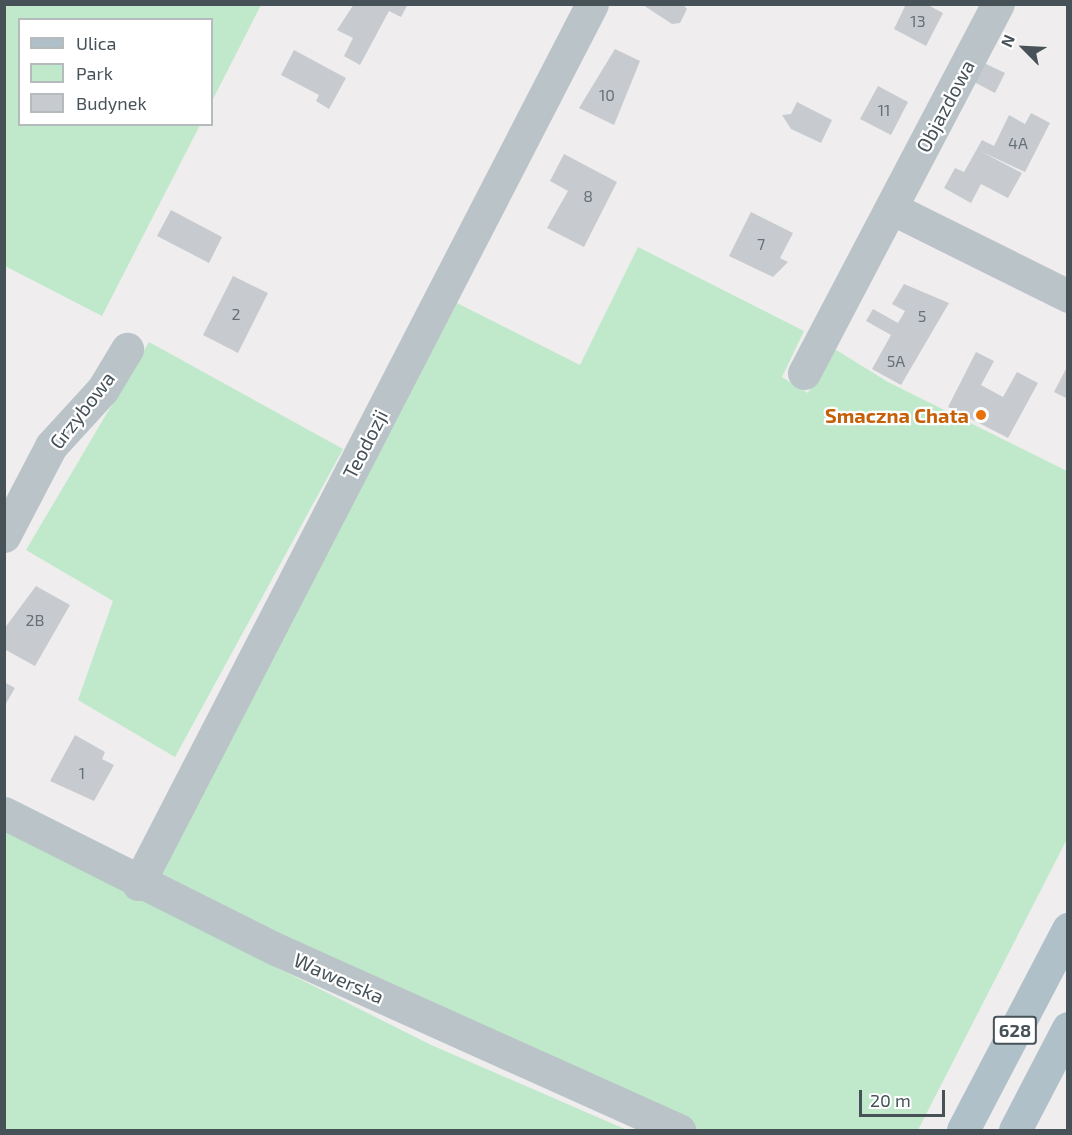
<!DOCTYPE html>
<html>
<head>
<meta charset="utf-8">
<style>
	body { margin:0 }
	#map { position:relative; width:1072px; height:1135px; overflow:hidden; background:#efeded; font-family:"Exo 2",sans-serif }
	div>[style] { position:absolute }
	.green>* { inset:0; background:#bfe9ca }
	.building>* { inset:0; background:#c7cbcf }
	.street>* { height:33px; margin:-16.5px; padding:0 16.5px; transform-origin:16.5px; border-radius:16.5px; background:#bac3c8 }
	.primary>* { height:33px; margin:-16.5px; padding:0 16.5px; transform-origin:16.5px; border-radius:16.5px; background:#afc0c9 }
	.dots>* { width:16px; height:16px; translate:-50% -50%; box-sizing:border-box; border:3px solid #fff; border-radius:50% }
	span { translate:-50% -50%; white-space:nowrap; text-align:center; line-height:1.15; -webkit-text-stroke:4.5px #fff; paint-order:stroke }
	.number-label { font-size:16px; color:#677076 }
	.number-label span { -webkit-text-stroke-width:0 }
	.shield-label span { padding:2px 4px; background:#fff; border:2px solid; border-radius:4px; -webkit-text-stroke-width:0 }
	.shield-label { font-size:18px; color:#475258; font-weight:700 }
	.street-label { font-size:20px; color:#475258 }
	.food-label { font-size:20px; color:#c56008; font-weight:700 }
	.right { translate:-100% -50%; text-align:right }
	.frame { position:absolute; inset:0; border:6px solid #475258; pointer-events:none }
	.legend { position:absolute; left:18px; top:18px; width:195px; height:108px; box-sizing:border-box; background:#fff; border:2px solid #b5babc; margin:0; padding:8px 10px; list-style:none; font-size:18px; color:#475258 }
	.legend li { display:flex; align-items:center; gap:12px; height:30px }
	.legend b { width:30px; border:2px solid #b5babc }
	.north { position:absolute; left:994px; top:18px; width:60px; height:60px; -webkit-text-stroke:4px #fff; paint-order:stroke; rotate:294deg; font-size:16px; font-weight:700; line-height:24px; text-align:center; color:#475258 }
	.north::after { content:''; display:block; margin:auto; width:21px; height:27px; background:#475258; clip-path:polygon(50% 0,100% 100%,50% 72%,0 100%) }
	.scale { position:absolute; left:859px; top:1090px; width:86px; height:27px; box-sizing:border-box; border:3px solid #475258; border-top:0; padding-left:8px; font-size:18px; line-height:21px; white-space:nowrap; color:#475258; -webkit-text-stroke:4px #fff; paint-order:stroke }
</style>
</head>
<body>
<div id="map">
	<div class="green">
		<i style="clip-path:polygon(4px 5px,261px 5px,212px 101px,212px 20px,20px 20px,20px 124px,200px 125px,102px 316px,5px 266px)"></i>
		<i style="clip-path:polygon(638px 247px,804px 331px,782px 377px,808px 393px,833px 348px,888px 382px,1067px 471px,1067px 839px,918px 1130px,700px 1130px,390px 992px,159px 874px,457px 303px,580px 365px)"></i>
		<i style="clip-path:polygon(149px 342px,343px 449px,175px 757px,78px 700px,113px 601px,26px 550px)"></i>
		<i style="clip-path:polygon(4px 830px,429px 1044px,627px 1130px,5px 1130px)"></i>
	</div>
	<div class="building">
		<i style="clip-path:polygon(354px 4px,408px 4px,401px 17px,389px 11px,360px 65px,344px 56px,353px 38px,337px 30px)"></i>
		<i style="clip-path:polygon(906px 4px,926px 4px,943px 13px,926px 46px,894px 29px)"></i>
		<i style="clip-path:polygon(643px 5px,683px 5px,687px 9px,680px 23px,672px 24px)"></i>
		<i style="clip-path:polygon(615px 49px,640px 61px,614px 125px,579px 108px)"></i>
		<i style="clip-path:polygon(294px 50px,346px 78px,329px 109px,316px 101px,319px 95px,281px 75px)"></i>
		<i style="clip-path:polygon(984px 63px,1005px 73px,995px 93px,974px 82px)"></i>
		<i style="clip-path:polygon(878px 86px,908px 102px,891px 135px,860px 119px)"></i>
		<i style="clip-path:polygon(797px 102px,832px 120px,821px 143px,791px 129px,782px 115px,791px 114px)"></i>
		<i style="clip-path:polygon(1031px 113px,1050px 123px,1025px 172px,980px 151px,1022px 173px,1008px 198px,981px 184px,971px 203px,944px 188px,955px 168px,964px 172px,982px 140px,994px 146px,1009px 115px,1025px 124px)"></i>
		<i style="clip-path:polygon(564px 154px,617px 182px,584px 247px,547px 228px,568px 191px,550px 181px)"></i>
		<i style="clip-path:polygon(171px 210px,222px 237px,209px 263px,157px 236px)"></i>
		<i style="clip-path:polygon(751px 212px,793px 233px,780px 258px,788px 262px,773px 277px,729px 256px)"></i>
		<i style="clip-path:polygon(233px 276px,268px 293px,238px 353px,203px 335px)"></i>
		<i style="clip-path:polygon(904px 284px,949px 303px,901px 385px,872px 369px,891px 335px,866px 321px,873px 309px,898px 323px,905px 311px,892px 304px)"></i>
		<i style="clip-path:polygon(976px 352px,994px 361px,981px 385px,1003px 397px,1017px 372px,1038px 383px,1008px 438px,948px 407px)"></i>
		<i style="clip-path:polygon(1068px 365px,1068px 399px,1054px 392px)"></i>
		<i style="clip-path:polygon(36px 586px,70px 605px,35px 666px,4px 649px,4px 629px)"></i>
		<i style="clip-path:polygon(4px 682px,15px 688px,4px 707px)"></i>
		<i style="clip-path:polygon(75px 735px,105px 752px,102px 759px,114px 765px,94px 801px,50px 781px)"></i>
	</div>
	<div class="street">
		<i style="left:891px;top:208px;width:198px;rotate:26.4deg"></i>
		<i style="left:804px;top:373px;width:417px;rotate:-62.3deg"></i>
		<i style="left:4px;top:536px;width:102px;rotate:-62.4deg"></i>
		<i style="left:51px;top:446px;width:77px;rotate:-47.6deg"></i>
		<i style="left:103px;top:389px;width:47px;rotate:-59deg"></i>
		<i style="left:4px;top:813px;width:306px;rotate:26.6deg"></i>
		<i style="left:278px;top:950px;width:440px;rotate:24.2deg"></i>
		<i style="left:138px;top:884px;width:990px;rotate:-62.71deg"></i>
	</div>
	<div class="primary">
		<i style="left:963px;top:1130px;width:227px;rotate:-62.4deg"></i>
		<i style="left:1015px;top:1130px;width:115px;rotate:-62.5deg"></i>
	</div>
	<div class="dots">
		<i style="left:981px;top:415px;background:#e8710a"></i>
	</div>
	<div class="number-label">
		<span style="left:918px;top:21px">13</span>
		<span style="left:607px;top:95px">10</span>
		<span style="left:884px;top:110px">11</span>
		<span style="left:1018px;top:143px">4A</span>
		<span style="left:588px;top:196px">8</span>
		<span style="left:761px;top:244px">7</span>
		<span style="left:236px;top:314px">2</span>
		<span style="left:922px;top:316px">5</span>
		<span style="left:896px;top:361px">5A</span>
		<span style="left:35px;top:620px">2B</span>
		<span style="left:82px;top:773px">1</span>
	</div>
	<div class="shield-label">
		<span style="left:1015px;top:1030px">628</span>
	</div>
	<div class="street-label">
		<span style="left:945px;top:106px;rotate:-62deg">Objazdowa</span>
		<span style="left:82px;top:410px;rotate:-52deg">Grzybowa</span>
		<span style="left:365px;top:444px;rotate:-63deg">Teodozji</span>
		<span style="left:339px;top:978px;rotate:24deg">Wawerska</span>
	</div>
	<div class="food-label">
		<span class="right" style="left:969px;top:415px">Smaczna Chata</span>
	</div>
	<div class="frame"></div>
	<ul class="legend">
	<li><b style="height:8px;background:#afc0c9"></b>Ulica</li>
	<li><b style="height:16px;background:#bfe9ca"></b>Park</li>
	<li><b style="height:16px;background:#c7cbcf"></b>Budynek</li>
	</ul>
	<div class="north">N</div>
	<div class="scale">20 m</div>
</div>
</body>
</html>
